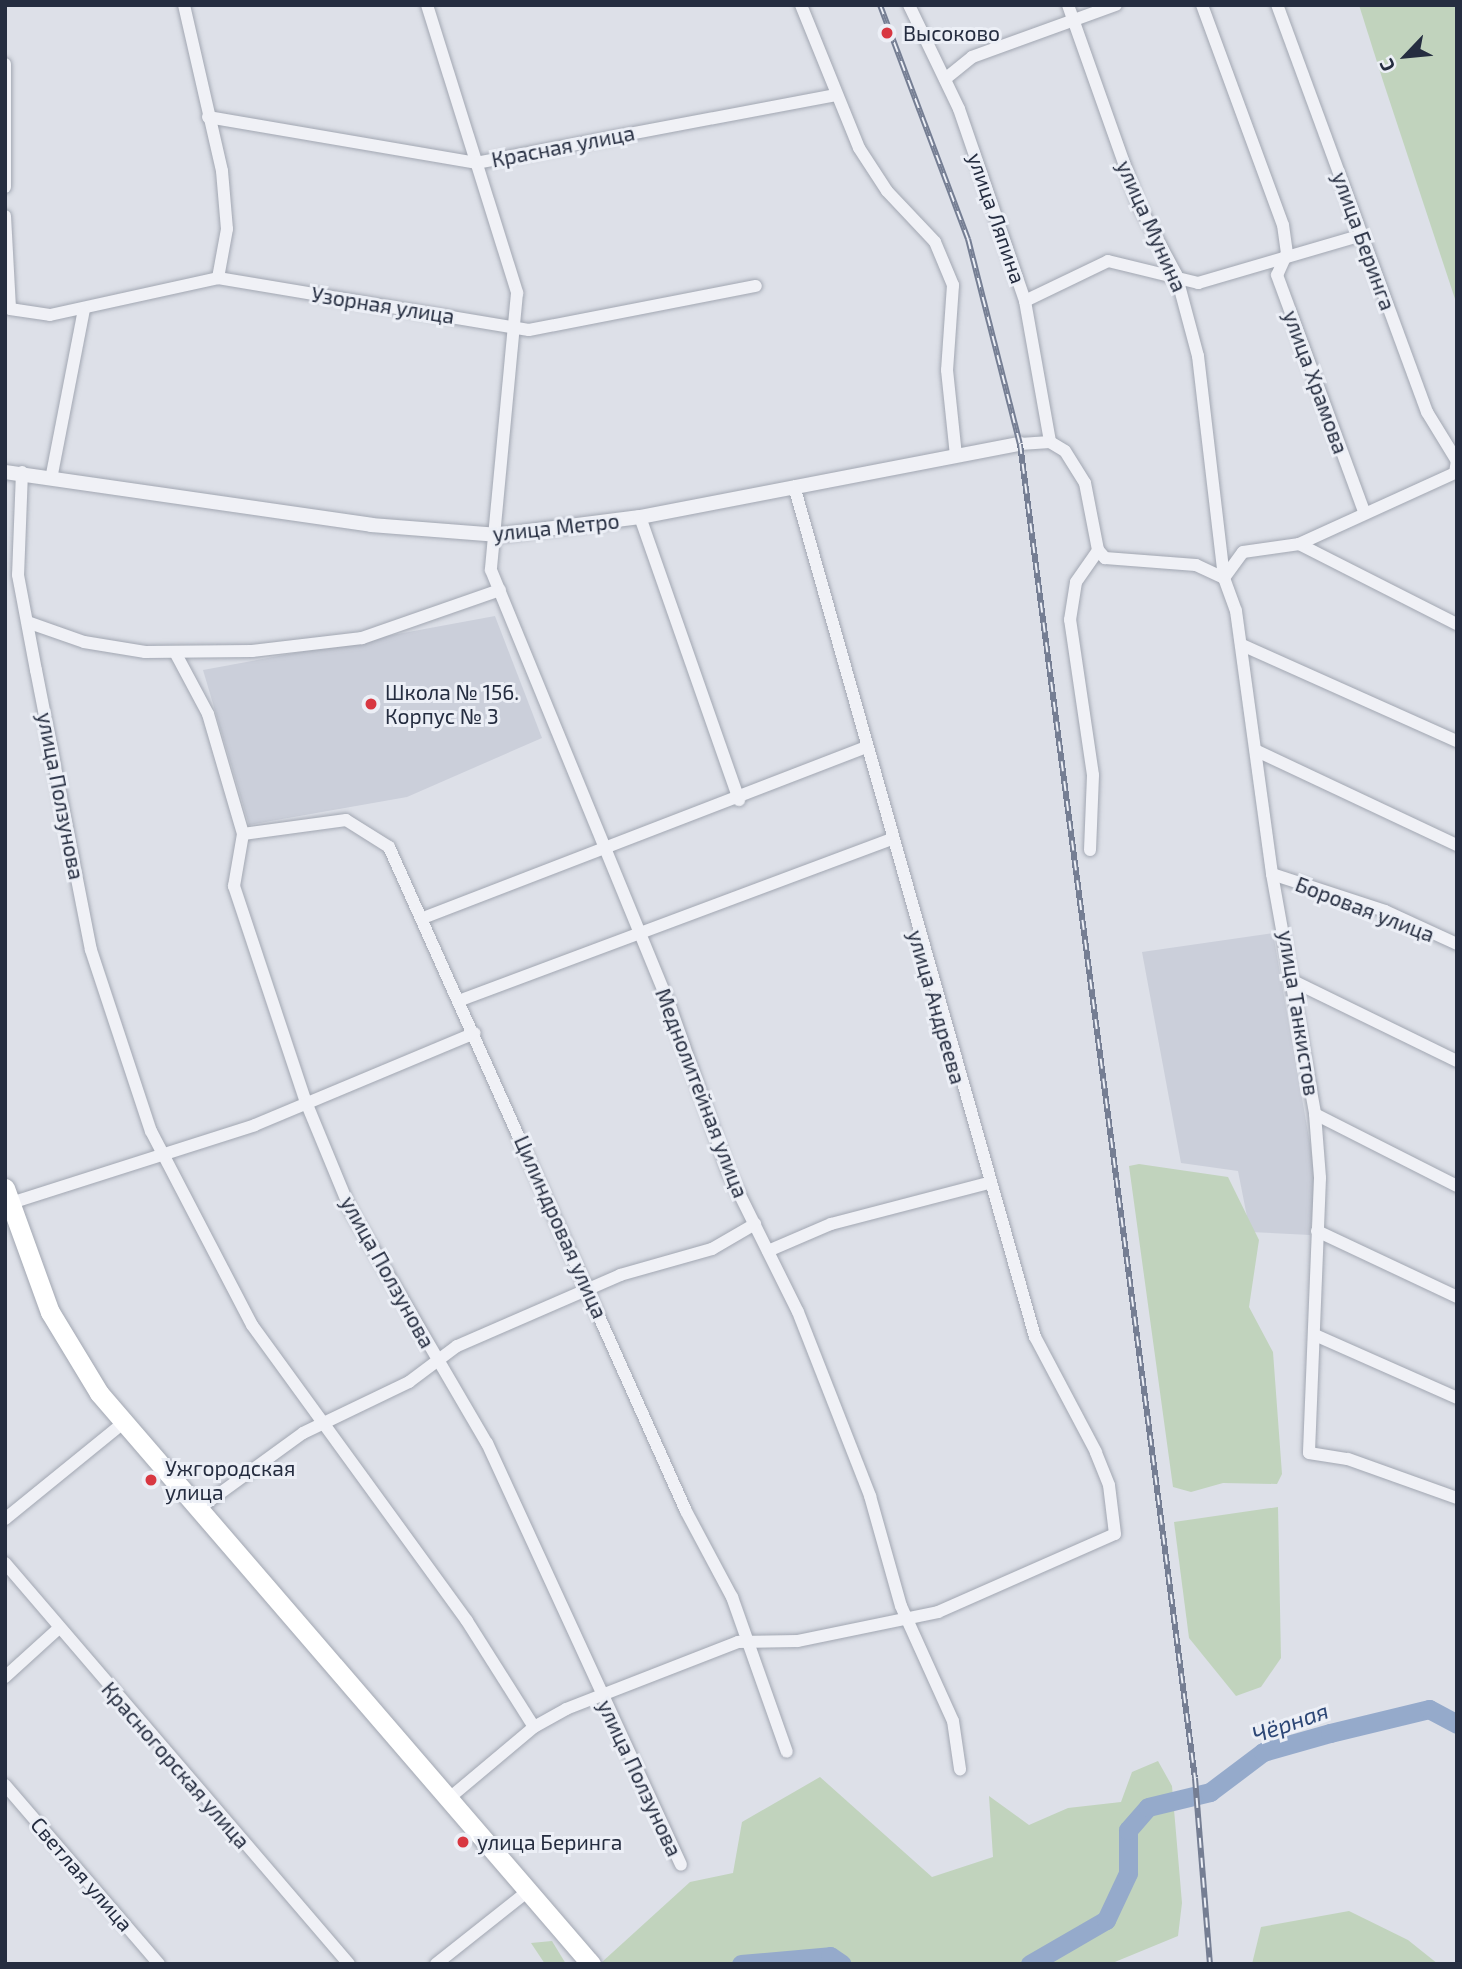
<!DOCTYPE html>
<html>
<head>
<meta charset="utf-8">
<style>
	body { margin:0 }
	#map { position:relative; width:1462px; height:1969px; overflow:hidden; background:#dde0e8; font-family:"Exo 2",sans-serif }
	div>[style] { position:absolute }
	.built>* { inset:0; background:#cbcfda }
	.green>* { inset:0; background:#c1d3bd }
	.river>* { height:19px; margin:-9.5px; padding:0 9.5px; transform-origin:9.5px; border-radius:9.5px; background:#95aacb }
	.roads { filter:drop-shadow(0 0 2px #a2a7b2) drop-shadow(0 0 2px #a2a7b2) }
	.minor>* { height:12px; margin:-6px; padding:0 6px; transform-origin:6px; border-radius:6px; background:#f0f1f6 }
	.tertiary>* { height:14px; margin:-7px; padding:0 7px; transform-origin:7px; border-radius:7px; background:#f0f1f6 }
	.primary>* { height:19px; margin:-9.5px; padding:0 9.5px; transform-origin:9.5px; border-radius:9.5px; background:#fff }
	.rail>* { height:6px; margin-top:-3px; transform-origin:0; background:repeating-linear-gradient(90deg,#eceff6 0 10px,#757e93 0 20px); box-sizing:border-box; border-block:2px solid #757e93 }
	.dots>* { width:19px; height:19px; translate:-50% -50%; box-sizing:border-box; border:4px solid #eceff6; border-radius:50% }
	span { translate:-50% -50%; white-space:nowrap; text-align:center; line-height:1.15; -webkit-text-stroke:6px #eceff6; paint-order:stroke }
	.poi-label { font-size:21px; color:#252d40 }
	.left { translate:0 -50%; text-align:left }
	.street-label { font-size:21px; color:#252d40 }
	.water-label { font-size:23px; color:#2d4776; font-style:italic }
	.frame { position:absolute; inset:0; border:7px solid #252d40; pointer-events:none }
	.north { position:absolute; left:1371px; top:21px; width:70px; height:70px; -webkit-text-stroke:5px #eceff6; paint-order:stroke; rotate:244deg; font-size:19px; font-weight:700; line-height:28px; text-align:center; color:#252d40 }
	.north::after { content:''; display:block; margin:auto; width:24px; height:32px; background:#252d40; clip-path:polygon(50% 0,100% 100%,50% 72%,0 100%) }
</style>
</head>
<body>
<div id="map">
	<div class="built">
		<i style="clip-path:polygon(495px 616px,542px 738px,407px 797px,249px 825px,203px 670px)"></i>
		<i style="clip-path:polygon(1273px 933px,1316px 1178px,1310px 1235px,1250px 1232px,1238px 1171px,1181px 1163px,1142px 952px)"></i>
	</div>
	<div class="green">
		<i style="clip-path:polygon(1359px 5px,1457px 5px,1457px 305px,1383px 81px)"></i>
		<i style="clip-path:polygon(1139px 1164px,1228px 1177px,1259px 1240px,1249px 1307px,1273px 1352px,1282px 1474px,1277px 1484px,1223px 1483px,1191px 1492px,1173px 1487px,1129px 1166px)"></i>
		<i style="clip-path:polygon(1278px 1507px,1281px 1658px,1261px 1687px,1236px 1696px,1189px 1638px,1174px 1522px)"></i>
		<i style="clip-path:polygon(1158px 1761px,1172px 1786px,1182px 1903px,1178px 1936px,1110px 1964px,602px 1962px,690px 1882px,733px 1873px,742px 1822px,820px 1777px,932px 1877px,993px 1857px,989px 1796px,1029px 1825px,1068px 1808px,1121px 1802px,1132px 1772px)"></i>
		<i style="clip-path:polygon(1349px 1911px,1408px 1940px,1438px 1964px,1252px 1964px,1261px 1927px)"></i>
		<i style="clip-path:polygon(552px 1941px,566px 1964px,545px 1964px,531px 1943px)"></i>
	</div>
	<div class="river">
		<i style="left:741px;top:1964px;width:89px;rotate:-5.1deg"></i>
		<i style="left:830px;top:1956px;width:14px;rotate:34deg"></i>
		<i style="left:1030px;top:1964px;width:88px;rotate:-30.1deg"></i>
		<i style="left:1106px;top:1920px;width:52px;rotate:-64.9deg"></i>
		<i style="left:1128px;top:1873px;width:43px;rotate:-90deg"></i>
		<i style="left:1128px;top:1830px;width:30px;rotate:-49deg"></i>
		<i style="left:1148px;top:1807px;width:64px;rotate:-13.6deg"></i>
		<i style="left:1210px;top:1792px;width:66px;rotate:-37deg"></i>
		<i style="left:1263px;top:1752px;width:70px;rotate:-15.8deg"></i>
		<i style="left:1330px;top:1733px;width:102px;rotate:-13.6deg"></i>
		<i style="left:1429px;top:1709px;width:32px;rotate:28deg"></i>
	</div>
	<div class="roads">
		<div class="minor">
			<i style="left:184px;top:5px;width:170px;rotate:77.1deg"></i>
			<i style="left:222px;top:171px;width:58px;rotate:85.1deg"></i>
			<i style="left:227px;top:229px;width:50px;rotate:100.4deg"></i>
			<i style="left:427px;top:5px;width:302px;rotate:72.6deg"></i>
			<i style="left:517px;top:293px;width:278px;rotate:95.4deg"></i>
			<i style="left:491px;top:570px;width:474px;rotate:67.7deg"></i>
			<i style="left:671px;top:1009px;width:172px;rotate:70.6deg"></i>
			<i style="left:728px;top:1171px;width:157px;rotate:63.6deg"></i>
			<i style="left:798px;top:1312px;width:198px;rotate:68.6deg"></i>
			<i style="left:870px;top:1496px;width:114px;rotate:74.3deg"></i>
			<i style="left:901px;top:1606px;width:126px;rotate:65.7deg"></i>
			<i style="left:953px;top:1721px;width:49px;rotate:81.7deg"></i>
			<i style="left:801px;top:5px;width:154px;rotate:67.9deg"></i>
			<i style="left:859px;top:148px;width:51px;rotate:56.9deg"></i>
			<i style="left:887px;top:191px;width:70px;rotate:46.7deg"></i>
			<i style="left:935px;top:242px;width:47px;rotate:67.3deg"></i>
			<i style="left:953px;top:285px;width:85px;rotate:94deg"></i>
			<i style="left:947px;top:370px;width:85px;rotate:84deg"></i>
			<i style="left:909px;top:5px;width:115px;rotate:64.3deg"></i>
			<i style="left:959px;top:109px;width:203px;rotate:71deg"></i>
			<i style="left:1025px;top:301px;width:143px;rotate:79.9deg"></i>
			<i style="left:1068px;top:5px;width:212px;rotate:70.5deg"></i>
			<i style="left:1139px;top:205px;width:78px;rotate:61.8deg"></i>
			<i style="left:1176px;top:274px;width:85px;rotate:75deg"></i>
			<i style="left:1198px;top:356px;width:224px;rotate:83.3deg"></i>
			<i style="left:1224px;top:578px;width:35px;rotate:70deg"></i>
			<i style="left:1236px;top:611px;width:265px;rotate:82.2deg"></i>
			<i style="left:1272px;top:874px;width:244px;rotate:79.8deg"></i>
			<i style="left:1315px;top:1114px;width:64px;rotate:85.5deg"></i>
			<i style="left:1320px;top:1178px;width:275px;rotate:92.3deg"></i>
			<i style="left:1309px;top:1453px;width:39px;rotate:9deg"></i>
			<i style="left:1348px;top:1459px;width:116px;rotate:19.7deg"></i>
			<i style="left:1202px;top:5px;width:234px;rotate:69.8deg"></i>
			<i style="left:1283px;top:225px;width:28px;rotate:82deg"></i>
			<i style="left:5px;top:64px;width:123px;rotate:90deg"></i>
			<i style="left:945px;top:79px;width:35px;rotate:-39deg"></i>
			<i style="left:972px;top:57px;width:153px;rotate:-19.9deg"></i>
			<i style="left:208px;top:117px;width:272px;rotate:9.7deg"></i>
			<i style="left:476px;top:163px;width:365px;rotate:-10.7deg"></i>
			<i style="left:5px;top:216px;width:93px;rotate:86.9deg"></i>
			<i style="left:10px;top:309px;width:40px;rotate:8.5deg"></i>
			<i style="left:50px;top:315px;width:172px;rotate:-12.4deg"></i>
			<i style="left:218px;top:278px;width:315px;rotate:9.5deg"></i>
			<i style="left:529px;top:330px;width:231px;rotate:-11deg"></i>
			<i style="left:1287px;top:253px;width:24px;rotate:114deg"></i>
			<i style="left:1277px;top:275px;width:252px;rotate:69.8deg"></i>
			<i style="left:1025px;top:301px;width:92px;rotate:-25.7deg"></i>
			<i style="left:1108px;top:261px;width:93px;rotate:13.7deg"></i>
			<i style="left:1198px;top:283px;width:171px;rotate:-16.3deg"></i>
			<i style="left:1020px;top:444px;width:30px;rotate:-4deg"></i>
			<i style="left:1050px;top:442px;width:17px;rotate:31deg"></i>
			<i style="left:1065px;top:451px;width:38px;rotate:58deg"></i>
			<i style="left:1085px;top:483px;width:68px;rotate:79deg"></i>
			<i style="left:1098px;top:550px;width:11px;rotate:49deg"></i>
			<i style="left:1105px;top:558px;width:91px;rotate:4.4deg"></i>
			<i style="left:1196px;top:565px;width:31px;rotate:25deg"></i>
			<i style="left:22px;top:472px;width:103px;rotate:92.2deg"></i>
			<i style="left:18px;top:575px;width:97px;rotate:79.3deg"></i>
			<i style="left:36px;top:670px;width:285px;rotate:78.9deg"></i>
			<i style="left:91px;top:950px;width:191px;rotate:71.7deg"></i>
			<i style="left:151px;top:1131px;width:219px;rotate:62.5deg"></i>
			<i style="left:252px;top:1325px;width:366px;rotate:54deg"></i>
			<i style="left:467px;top:1621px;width:125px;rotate:57.7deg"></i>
			<i style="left:52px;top:474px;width:168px;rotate:-79deg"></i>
			<i style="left:640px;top:517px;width:300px;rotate:70.7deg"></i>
			<i style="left:1299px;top:544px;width:177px;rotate:26.9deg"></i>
			<i style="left:1224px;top:578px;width:32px;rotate:-54deg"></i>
			<i style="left:1243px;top:552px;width:57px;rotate:-8.1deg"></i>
			<i style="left:1299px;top:544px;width:171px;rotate:-24.5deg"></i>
			<i style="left:1455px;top:473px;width:12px;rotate:-81deg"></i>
			<i style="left:1457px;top:461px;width:57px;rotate:-121.5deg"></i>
			<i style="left:1427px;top:412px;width:434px;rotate:-110.2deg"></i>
			<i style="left:30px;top:623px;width:57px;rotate:19.4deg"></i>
			<i style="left:84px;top:642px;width:62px;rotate:9.3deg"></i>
			<i style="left:145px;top:652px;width:107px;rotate:-0.5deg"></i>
			<i style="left:252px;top:651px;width:111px;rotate:-6.7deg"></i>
			<i style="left:362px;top:638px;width:146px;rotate:-19.2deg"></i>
			<i style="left:1242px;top:645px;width:235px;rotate:24.1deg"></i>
			<i style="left:176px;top:654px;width:68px;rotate:61.9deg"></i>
			<i style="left:208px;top:714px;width:125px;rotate:73.7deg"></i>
			<i style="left:243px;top:834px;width:53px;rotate:99.8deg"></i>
			<i style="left:234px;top:886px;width:228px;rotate:71.6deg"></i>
			<i style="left:306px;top:1102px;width:116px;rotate:67.6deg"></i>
			<i style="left:350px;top:1209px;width:271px;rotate:59.7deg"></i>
			<i style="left:487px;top:1443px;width:464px;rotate:65.3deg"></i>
			<i style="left:1257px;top:751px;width:221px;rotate:25.2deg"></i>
			<i style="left:243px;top:834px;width:104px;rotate:-7.7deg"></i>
			<i style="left:346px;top:820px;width:51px;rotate:32.1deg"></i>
			<i style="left:389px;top:847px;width:727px;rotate:65.9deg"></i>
			<i style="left:686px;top:1511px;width:98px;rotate:61.9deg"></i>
			<i style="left:732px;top:1597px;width:164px;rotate:70.5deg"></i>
			<i style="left:1090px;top:850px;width:75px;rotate:-87.7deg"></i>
			<i style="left:1093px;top:775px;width:157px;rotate:-98.4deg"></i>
			<i style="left:1070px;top:620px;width:38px;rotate:-81deg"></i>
			<i style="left:1076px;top:582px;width:39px;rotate:-55deg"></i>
			<i style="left:1272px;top:874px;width:119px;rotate:18.1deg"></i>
			<i style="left:1385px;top:911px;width:79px;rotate:24.6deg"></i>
			<i style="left:423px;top:918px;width:472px;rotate:-21.1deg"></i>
			<i style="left:1293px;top:981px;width:182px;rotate:26deg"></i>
			<i style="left:461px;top:1000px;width:458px;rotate:-20.5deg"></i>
			<i style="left:1315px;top:1114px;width:159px;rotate:26.9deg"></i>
			<i style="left:11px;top:1203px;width:256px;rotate:-17.7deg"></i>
			<i style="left:255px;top:1125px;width:238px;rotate:-22.7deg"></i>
			<i style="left:1317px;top:1231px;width:155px;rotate:25.2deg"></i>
			<i style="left:768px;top:1251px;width:69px;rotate:-23.2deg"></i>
			<i style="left:831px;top:1224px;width:162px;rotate:-14.6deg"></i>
			<i style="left:1315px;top:1335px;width:155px;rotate:23.9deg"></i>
			<i style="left:197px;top:1510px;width:131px;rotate:-36deg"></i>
			<i style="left:303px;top:1433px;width:118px;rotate:-25.7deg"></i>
			<i style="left:409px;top:1382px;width:60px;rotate:-36.9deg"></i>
			<i style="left:457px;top:1346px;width:178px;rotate:-23.5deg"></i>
			<i style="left:620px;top:1275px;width:96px;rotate:-15.8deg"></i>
			<i style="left:712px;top:1249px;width:50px;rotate:-30.2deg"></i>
			<i style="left:5px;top:1519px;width:152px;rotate:-39.1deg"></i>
			<i style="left:5px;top:1563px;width:528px;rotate:49.38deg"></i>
			<i style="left:5px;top:1677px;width:72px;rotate:-42.2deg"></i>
			<i style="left:5px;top:1785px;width:236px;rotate:49.3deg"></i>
			<i style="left:447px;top:1800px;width:114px;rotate:-40deg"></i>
			<i style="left:534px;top:1727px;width:37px;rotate:-29deg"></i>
			<i style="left:566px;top:1709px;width:185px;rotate:-21.3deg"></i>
			<i style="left:738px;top:1642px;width:60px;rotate:-1deg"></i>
			<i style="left:798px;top:1641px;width:143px;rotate:-11.7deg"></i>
			<i style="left:938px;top:1612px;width:193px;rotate:-23.8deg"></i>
			<i style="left:1115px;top:1534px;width:49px;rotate:-97deg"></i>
			<i style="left:1109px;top:1485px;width:35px;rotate:-112deg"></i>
			<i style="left:1096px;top:1452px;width:130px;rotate:-117.9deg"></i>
			<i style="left:1035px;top:1337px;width:884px;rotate:-105.81deg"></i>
			<i style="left:436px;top:1964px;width:117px;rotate:-38.4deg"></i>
		</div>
		<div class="tertiary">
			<i style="left:5px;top:472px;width:370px;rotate:8.2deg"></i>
			<i style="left:371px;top:525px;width:128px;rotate:4.5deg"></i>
			<i style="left:499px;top:535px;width:142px;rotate:-7.3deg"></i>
			<i style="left:640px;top:517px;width:387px;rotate:-10.9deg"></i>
		</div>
		<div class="primary">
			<i style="left:5px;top:1188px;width:132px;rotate:70.1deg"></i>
			<i style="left:50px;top:1312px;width:95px;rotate:58.8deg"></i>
			<i style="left:99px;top:1393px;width:754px;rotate:49.25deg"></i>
		</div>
	</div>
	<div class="rail">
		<i style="left:880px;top:5px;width:250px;rotate:69.4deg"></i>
		<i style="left:968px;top:239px;width:211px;rotate:75.8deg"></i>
		<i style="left:1020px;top:444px;width:1345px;rotate:82.53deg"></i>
		<i style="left:1195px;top:1778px;width:187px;rotate:85.4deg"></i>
	</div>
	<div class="dots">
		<i style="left:887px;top:33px;background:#d83741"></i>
		<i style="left:371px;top:704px;background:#d83741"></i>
		<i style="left:151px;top:1480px;background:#d83741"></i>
		<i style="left:463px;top:1842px;background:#d83741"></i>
	</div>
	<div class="poi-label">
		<span class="left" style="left:903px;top:33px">Высоково</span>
		<span class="left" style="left:385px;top:704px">Школа № 156.<br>Корпус № 3</span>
		<span class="left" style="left:165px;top:1480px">Ужгородская<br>улица</span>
		<span class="left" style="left:477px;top:1842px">улица Беринга</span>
	</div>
	<div class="street-label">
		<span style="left:563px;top:146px;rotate:-11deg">Красная улица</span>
		<span style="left:997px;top:218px;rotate:71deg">улица Ляпина</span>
		<span style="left:1152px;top:226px;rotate:66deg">улица Мунина</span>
		<span style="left:1364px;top:241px;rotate:70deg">улица Беринга</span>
		<span style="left:383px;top:305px;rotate:9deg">Узорная улица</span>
		<span style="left:1316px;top:382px;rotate:70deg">улица Храмова</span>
		<span style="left:556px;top:527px;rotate:-6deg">улица Метро</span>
		<span style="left:61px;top:796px;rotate:79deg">улица Ползунова</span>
		<span style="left:1365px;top:909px;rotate:21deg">Боровая улица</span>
		<span style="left:937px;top:1007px;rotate:74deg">улица Андреева</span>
		<span style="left:1299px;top:1013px;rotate:81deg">улица Танкистов</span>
		<span style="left:702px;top:1093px;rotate:69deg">Меднолитейная улица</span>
		<span style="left:561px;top:1227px;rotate:66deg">Цилиндровая улица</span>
		<span style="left:388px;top:1272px;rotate:61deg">улица Ползунова</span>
		<span style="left:176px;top:1765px;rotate:49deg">Красногорская улица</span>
		<span style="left:640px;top:1778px;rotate:65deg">улица Ползунова</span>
		<span style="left:82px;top:1874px;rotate:49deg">Светлая улица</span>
	</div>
	<div class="water-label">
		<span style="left:1290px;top:1722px;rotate:-19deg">Чёрная</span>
	</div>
	<div class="frame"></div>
	<div class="north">С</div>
</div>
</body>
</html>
